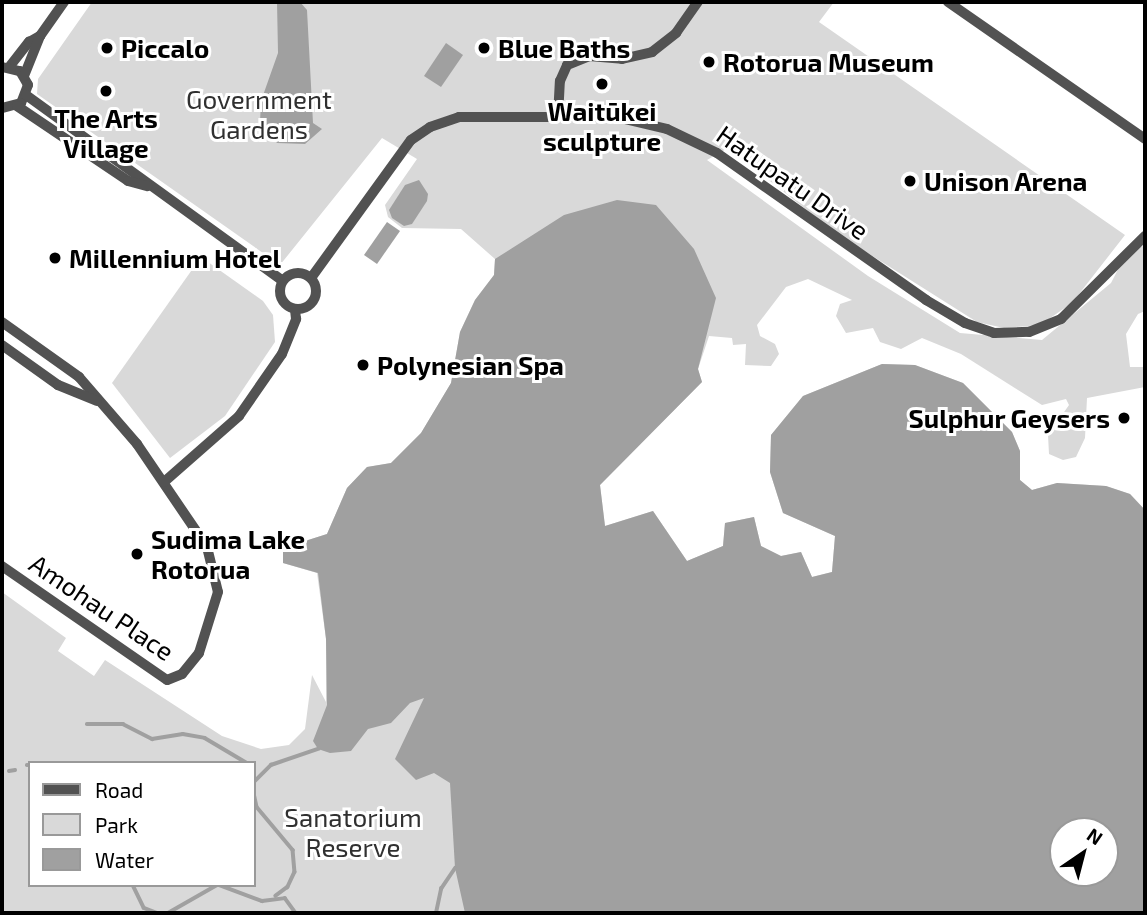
<!DOCTYPE html>
<html>
<head>
<meta charset="utf-8">
<style>
	body { margin:0 }
	#map { position:relative; width:1147px; height:915px; overflow:hidden; background:#fff; font-family:"Exo 2",sans-serif }
	div>[style] { position:absolute }
	.green>* { inset:0; background:#d9d9d9 }
	.water>* { inset:0; background:#a0a0a0 }
	.stream>* { height:3.5px; margin:-1.75px; padding:0 1.75px; transform-origin:1.75px; border-radius:1.75px; background:#a0a0a0 }
	.minor>* { height:10px; margin:-5px; padding:0 5px; transform-origin:5px; border-radius:5px; background:#525252 }
	.minor>.ring { margin:-5px; padding:0; box-sizing:content-box; background:none; border:10px solid #525252; border-radius:50% }
	.dots>* { width:19px; height:19px; translate:-50% -50%; box-sizing:border-box; border:4px solid #fff; border-radius:50% }
	span { translate:-50% -50%; white-space:nowrap; text-align:center; line-height:1.15; -webkit-text-stroke:6px #fff; paint-order:stroke }
	.poi-label { font-size:26px; color:#000; font-weight:700 }
	.left { translate:0 -50%; text-align:left }
	.right { translate:-100% -50%; text-align:right }
	.park-label { font-size:26px; color:#303030 }
	.street-label { font-size:26px; color:#000 }
	.frame { position:absolute; inset:0; border:4px solid #000; pointer-events:none }
	.legend { position:absolute; left:28px; top:761px; width:228px; height:126px; box-sizing:border-box; background:#fff; border:2px solid #999; margin:0; padding:9px 12px; list-style:none; font-size:21px; color:#000 }
	.legend li { display:flex; align-items:center; gap:14px; height:35px }
	.legend b { width:35px; border:2px solid #999 }
	.north { position:absolute; left:1049px; top:817px; width:70px; height:70px; box-sizing:border-box; background:#fff; border:2px solid #999; border-radius:50%; rotate:35deg; font-size:19px; font-weight:700; line-height:28px; text-align:center; color:#000 }
	.north::after { content:''; display:block; margin:auto; width:24px; height:32px; background:#000; clip-path:polygon(50% 0,100% 100%,50% 72%,0 100%) }
</style>
</head>
<body>
<div id="map">
	<div class="green">
		<i style="clip-path:polygon(evenodd,92px 2px,834px 2px,819px 22px,1125px 235px,1072px 303px,1040px 325px,1004px 328px,977px 322px,836px 233px,728px 148px,707px 160px,868px 276px,960px 333px,1042px 340px,1111px 283px,1129px 248px,1145px 246px,1145px 311px,1138px 314px,1126px 334px,1130px 367px,1145px 367px,1145px 387px,1087px 398px,1085px 438px,1076px 457px,1063px 460px,1049px 454px,1048px 435px,1069px 405px,1066px 399px,1042px 405px,961px 354px,922px 338px,901px 349px,880px 342px,873px 328px,846px 333px,836px 316px,840px 304px,852px 300px,808px 279px,786px 287px,757px 325px,760px 336px,775px 344px,779px 354px,771px 366px,745px 365px,746px 344px,733px 345px,732px 338px,709px 336px,698px 369px,702px 382px,600px 485px,605px 526px,653px 511px,687px 561px,723px 546px,725px 523px,754px 517px,761px 546px,781px 556px,801px 552px,812px 577px,832px 572px,835px 536px,783px 513px,770px 472px,771px 435px,803px 396px,882px 364px,915px 365px,963px 383px,1012px 432px,1020px 451px,1020px 480px,1032px 490px,1057px 483px,1106px 486px,1130px 494px,1145px 510px,1145px 913px,2px 913px,2px 592px,66px 638px,58px 651px,94px 676px,105px 660px,222px 736px,261px 749px,289px 745px,305px 729px,312px 675px,326px 702px,326px 639px,317px 573px,283px 563px,283px 548px,327px 534px,347px 488px,367px 467px,391px 463px,421px 433px,451px 383px,460px 332px,475px 300px,494px 275px,495px 259px,461px 229px,402px 228px,388px 217px,385px 205px,417px 159px,382px 138px,280px 265px,37px 94px,38px 79px,92px 2px,30px 763px,254px 763px,254px 885px,30px 885px,30px 763px,92px 2px,1063px 831px,1105px 831px,1105px 873px,1063px 873px,1063px 831px)"></i>
		<i style="clip-path:polygon(201px 257px,263px 301px,273px 315px,275px 342px,225px 416px,170px 458px,112px 383px)"></i>
	</div>
	<div class="water">
		<i style="clip-path:polygon(277px 2px,300px 2px,307px 10px,313px 123px,322px 129px,305px 144px,277px 143px,260px 122px,261px 101px,278px 53px)"></i>
		<i style="clip-path:polygon(446px 43px,463px 55px,441px 87px,424px 76px)"></i>
		<i style="clip-path:polygon(419px 180px,428px 194px,427px 201px,412px 224px,404px 226px,392px 218px,389px 210px,405px 185px)"></i>
		<i style="clip-path:polygon(evenodd,617px 200px,656px 205px,694px 249px,716px 298px,698px 369px,702px 382px,600px 485px,605px 526px,653px 511px,687px 561px,723px 546px,725px 523px,754px 517px,761px 546px,781px 556px,801px 552px,812px 577px,832px 572px,835px 536px,783px 513px,770px 472px,771px 435px,803px 396px,882px 364px,915px 365px,963px 383px,1012px 432px,1020px 451px,1020px 480px,1032px 490px,1057px 483px,1106px 486px,1130px 494px,1145px 510px,1145px 913px,465px 913px,455px 868px,450px 783px,434px 773px,416px 780px,395px 759px,424px 698px,410px 703px,391px 723px,368px 729px,351px 751px,330px 753px,318px 749px,313px 741px,327px 705px,326px 639px,318px 573px,283px 563px,283px 548px,327px 534px,347px 488px,367px 467px,391px 463px,421px 433px,451px 383px,460px 332px,475px 300px,494px 275px,495px 259px,564px 215px,617px 200px,1063px 831px,1105px 831px,1105px 873px,1063px 873px,1063px 831px)"></i>
		<i style="clip-path:polygon(387px 222px,400px 231px,377px 264px,364px 255px)"></i>
	</div>
	<div class="stream">
		<i style="left:87px;top:724px;width:36px"></i>
		<i style="left:123px;top:724px;width:33px;rotate:27deg"></i>
		<i style="left:152px;top:739px;width:31px;rotate:-9deg"></i>
		<i style="left:183px;top:734px;width:22px;rotate:10deg"></i>
		<i style="left:205px;top:738px;width:49px;rotate:30.8deg"></i>
		<i style="left:27px;top:765px;width:3px"></i>
		<i style="left:9px;top:771px;width:6px;rotate:-9deg"></i>
		<i style="left:254px;top:782px;width:24px;rotate:-45deg"></i>
		<i style="left:271px;top:765px;width:50px;rotate:-18.8deg"></i>
		<i style="left:254px;top:793px;width:14px;rotate:78deg"></i>
		<i style="left:257px;top:807px;width:56px;rotate:50.1deg"></i>
		<i style="left:293px;top:850px;width:22px;rotate:85deg"></i>
		<i style="left:295px;top:872px;width:17px;rotate:115deg"></i>
		<i style="left:288px;top:887px;width:15px;rotate:143deg"></i>
		<i style="left:133px;top:885px;width:25px;rotate:64deg"></i>
		<i style="left:144px;top:908px;width:14px;rotate:21deg"></i>
		<i style="left:219px;top:885px;width:46px;rotate:20.4deg"></i>
		<i style="left:262px;top:901px;width:23px;rotate:-7deg"></i>
		<i style="left:285px;top:898px;width:19px;rotate:54deg"></i>
		<i style="left:168px;top:913px;width:56px;rotate:-29.7deg"></i>
		<i style="left:436px;top:913px;width:25px;rotate:-78deg"></i>
		<i style="left:441px;top:889px;width:25px;rotate:-56deg"></i>
	</div>
	<div class="minor">
		<i style="left:948px;top:2px;width:240px;rotate:34.8deg"></i>
		<i style="left:10px;top:66px;width:31px;rotate:-52deg"></i>
		<i style="left:29px;top:42px;width:13px;rotate:-29deg"></i>
		<i style="left:2px;top:67px;width:18px;rotate:13deg"></i>
		<i style="left:20px;top:71px;width:16px;rotate:60deg"></i>
		<i style="left:28px;top:85px;width:19px;rotate:111deg"></i>
		<i style="left:21px;top:103px;width:20px;rotate:165deg"></i>
		<i style="left:24px;top:76px;width:43px;rotate:-68.2deg"></i>
		<i style="left:40px;top:36px;width:42px;rotate:-54.8deg"></i>
		<i style="left:26px;top:95px;width:317px;rotate:35.9deg"></i>
		<i style="left:17px;top:106px;width:134px;rotate:34deg"></i>
		<i style="left:128px;top:181px;width:20px;rotate:15deg"></i>
		<i style="left:558px;top:117px;width:36px;rotate:-87deg"></i>
		<i style="left:560px;top:81px;width:17px;rotate:-66deg"></i>
		<i style="left:567px;top:65px;width:24px;rotate:-22deg"></i>
		<i style="left:589px;top:56px;width:33px;rotate:5deg"></i>
		<i style="left:622px;top:59px;width:31px;rotate:-13deg"></i>
		<i style="left:652px;top:52px;width:31px;rotate:-38deg"></i>
		<i style="left:676px;top:33px;width:38px;rotate:-55deg"></i>
		<i class="ring" style="left:280px;top:273px;width:26px;height:26px"></i>
		<i style="left:311px;top:278px;width:170px;rotate:-54.1deg"></i>
		<i style="left:411px;top:140px;width:23px;rotate:-34deg"></i>
		<i style="left:430px;top:127px;width:31px;rotate:-19deg"></i>
		<i style="left:459px;top:117px;width:157px"></i>
		<i style="left:616px;top:117px;width:52px;rotate:13.2deg"></i>
		<i style="left:667px;top:129px;width:55px;rotate:25.6deg"></i>
		<i style="left:717px;top:153px;width:256px;rotate:35.1deg"></i>
		<i style="left:926px;top:300px;width:45px;rotate:30.5deg"></i>
		<i style="left:965px;top:323px;width:31px;rotate:19deg"></i>
		<i style="left:994px;top:333px;width:35px;rotate:-2deg"></i>
		<i style="left:1029px;top:332px;width:35px;rotate:-22deg"></i>
		<i style="left:1061px;top:319px;width:118px;rotate:-44.7deg"></i>
		<i style="left:2px;top:322px;width:95px;rotate:35.5deg"></i>
		<i style="left:79px;top:377px;width:89px;rotate:49.1deg"></i>
		<i style="left:137px;top:444px;width:125px;rotate:55.8deg"></i>
		<i style="left:207px;top:547px;width:46px;rotate:76.3deg"></i>
		<i style="left:218px;top:592px;width:64px;rotate:107.3deg"></i>
		<i style="left:199px;top:653px;width:27px;rotate:129deg"></i>
		<i style="left:182px;top:674px;width:16px;rotate:158deg"></i>
		<i style="left:167px;top:680px;width:201px;rotate:-145.4deg"></i>
		<i style="left:2px;top:345px;width:69px;rotate:35.5deg"></i>
		<i style="left:58px;top:385px;width:42px;rotate:22.3deg"></i>
		<i style="left:164px;top:482px;width:100px;rotate:-41.3deg"></i>
		<i style="left:239px;top:416px;width:75px;rotate:-55.3deg"></i>
		<i style="left:282px;top:354px;width:38px;rotate:-68deg"></i>
		<i style="left:296px;top:319px;width:10px;rotate:-96deg"></i>
	</div>
	<div class="dots">
		<i style="left:107px;top:48px;background:#000"></i>
		<i style="left:484px;top:48px;background:#000"></i>
		<i style="left:709px;top:62px;background:#000"></i>
		<i style="left:602px;top:84px;background:#000"></i>
		<i style="left:106px;top:91px;background:#000"></i>
		<i style="left:910px;top:181px;background:#000"></i>
		<i style="left:55px;top:258px;background:#000"></i>
		<i style="left:363px;top:365px;background:#000"></i>
		<i style="left:1124px;top:418px;background:#000"></i>
		<i style="left:137px;top:554px;background:#000"></i>
	</div>
	<div class="poi-label">
		<span class="left" style="left:121px;top:48px">Piccalo</span>
		<span class="left" style="left:498px;top:48px">Blue Baths</span>
		<span class="left" style="left:723px;top:62px">Rotorua Museum</span>
		<span style="left:602px;top:126px">Waitūkei<br>sculpture</span>
		<span style="left:106px;top:133px">The Arts<br>Village</span>
		<span class="left" style="left:924px;top:181px">Unison Arena</span>
		<span class="left" style="left:69px;top:258px">Millennium Hotel</span>
		<span class="left" style="left:377px;top:365px">Polynesian Spa</span>
		<span class="right" style="left:1110px;top:418px">Sulphur Geysers</span>
		<span class="left" style="left:151px;top:554px">Sudima Lake<br>Rotorua</span>
	</div>
	<div class="park-label">
		<span style="left:259px;top:114px">Government<br>Gardens</span>
		<span style="left:353px;top:832px">Sanatorium<br>Reserve</span>
	</div>
	<div class="street-label">
		<span style="left:793px;top:182px;rotate:35deg">Hatupatu Drive</span>
		<span style="left:102px;top:607px;rotate:34deg">Amohau Place</span>
	</div>
	<div class="frame"></div>
	<ul class="legend">
	<li><b style="height:9px;background:#525252"></b>Road</li>
	<li><b style="height:19px;background:#d9d9d9"></b>Park</li>
	<li><b style="height:19px;background:#a0a0a0"></b>Water</li>
	</ul>
	<div class="north">N</div>
</div>
</body>
</html>
